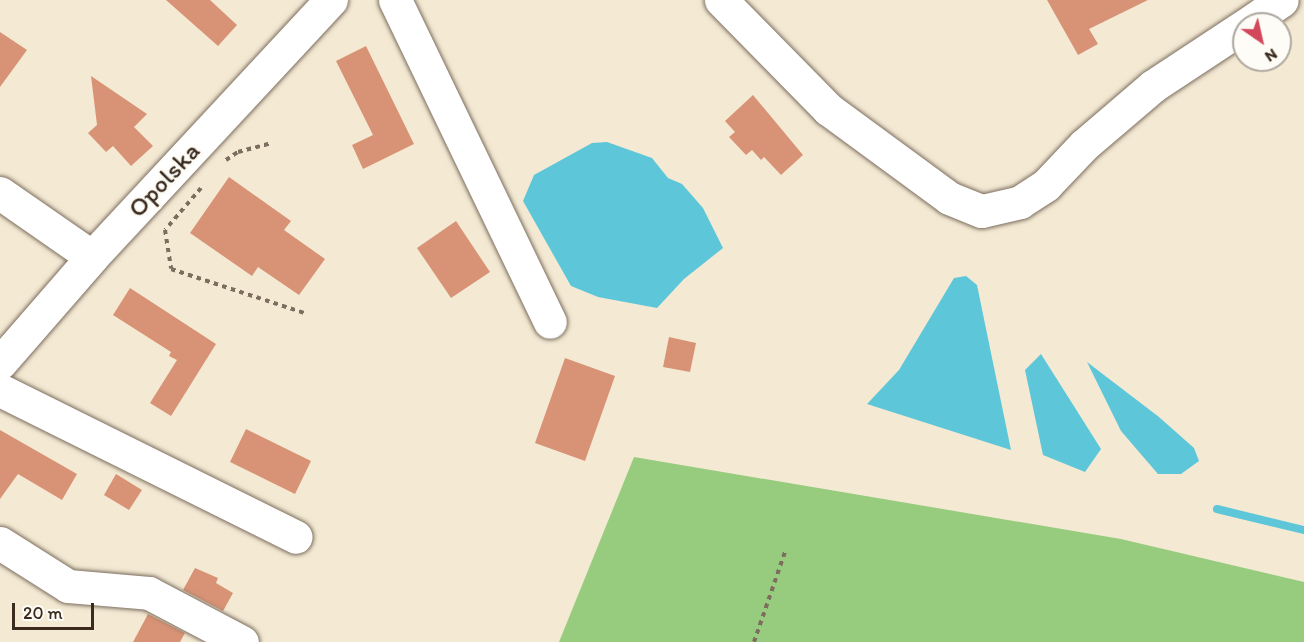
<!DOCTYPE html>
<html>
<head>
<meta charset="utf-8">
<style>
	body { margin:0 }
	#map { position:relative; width:1304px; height:642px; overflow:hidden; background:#f4ead4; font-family:Itim,sans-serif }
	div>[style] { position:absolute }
	.green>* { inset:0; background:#97cc7e }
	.water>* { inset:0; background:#5dc6d8 }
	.stream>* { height:8px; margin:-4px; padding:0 4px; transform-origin:4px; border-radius:4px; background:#5dc6d8 }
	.building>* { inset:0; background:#d89376 }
	.path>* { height:4px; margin-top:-2px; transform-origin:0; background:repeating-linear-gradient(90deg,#7c6d5e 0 4.5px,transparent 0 9px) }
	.roads { filter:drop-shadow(0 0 2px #7c6d5e) drop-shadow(0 0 2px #7c6d5e) }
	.minor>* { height:33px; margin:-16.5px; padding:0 16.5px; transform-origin:16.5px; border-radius:16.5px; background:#fff }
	span { translate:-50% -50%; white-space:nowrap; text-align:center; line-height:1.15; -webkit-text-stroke:6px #fdfcf7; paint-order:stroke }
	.street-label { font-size:26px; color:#3b2a1e }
	.north { position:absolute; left:1232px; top:12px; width:60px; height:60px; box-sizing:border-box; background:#fdfcf7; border:2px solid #afa8a0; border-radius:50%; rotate:146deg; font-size:16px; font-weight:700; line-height:24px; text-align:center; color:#3b2a1e }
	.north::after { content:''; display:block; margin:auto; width:21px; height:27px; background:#d1495b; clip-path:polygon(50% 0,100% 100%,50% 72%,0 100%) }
	.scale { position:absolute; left:12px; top:603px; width:82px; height:27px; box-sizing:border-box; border:3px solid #3b2a1e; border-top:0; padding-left:8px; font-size:18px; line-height:21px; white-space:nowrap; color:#3b2a1e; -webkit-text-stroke:4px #fdfcf7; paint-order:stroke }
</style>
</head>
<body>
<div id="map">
	<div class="green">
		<i style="clip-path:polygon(634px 457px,1121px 539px,1304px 582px,1304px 642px,559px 642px)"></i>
	</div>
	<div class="water">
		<i style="clip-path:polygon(607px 142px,652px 158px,668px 178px,682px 184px,703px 208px,723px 248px,684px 279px,657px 308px,598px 297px,571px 286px,523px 201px,534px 175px,592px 143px)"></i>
		<i style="clip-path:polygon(966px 276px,977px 285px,1011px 450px,867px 404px,899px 370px,954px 278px)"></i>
		<i style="clip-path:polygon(1041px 354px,1101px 449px,1085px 472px,1043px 455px,1025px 370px)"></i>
		<i style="clip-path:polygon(1087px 362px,1159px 417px,1194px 448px,1199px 461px,1181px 474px,1158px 474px,1121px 431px)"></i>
	</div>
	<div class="stream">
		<i style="left:1217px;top:509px;width:89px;rotate:13.6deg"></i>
	</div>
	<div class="building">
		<i style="clip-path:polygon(166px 0,210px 0,237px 25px,218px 46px)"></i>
		<i style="clip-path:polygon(1047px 0,1148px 0,1089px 29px,1098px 44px,1078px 55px)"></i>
		<i style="clip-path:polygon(0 32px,27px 50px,0 87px)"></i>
		<i style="clip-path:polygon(366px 46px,414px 144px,363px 169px,352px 145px,373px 135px,336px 61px)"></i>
		<i style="clip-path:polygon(91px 76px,147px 114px,134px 127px,153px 146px,131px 166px,113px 146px,106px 152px,88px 133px,97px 125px)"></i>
		<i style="clip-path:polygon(753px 95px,803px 155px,781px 175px,764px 157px,761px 160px,752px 150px,746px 155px,729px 137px,735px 132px,725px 121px)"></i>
		<i style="clip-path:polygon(229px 177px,291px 221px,284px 230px,325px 259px,299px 295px,258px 267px,252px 276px,190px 233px)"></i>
		<i style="clip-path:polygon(456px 221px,490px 272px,451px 298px,417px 248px)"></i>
		<i style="clip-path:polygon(130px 288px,216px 344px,171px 416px,150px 403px,177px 360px,169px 356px,171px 352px,113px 315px)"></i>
		<i style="clip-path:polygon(669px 337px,696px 343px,690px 372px,663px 367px)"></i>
		<i style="clip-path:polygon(565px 358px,615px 376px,585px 461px,535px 443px)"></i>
		<i style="clip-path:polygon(246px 429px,311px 461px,295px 494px,230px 462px)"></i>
		<i style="clip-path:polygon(0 430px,77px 474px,62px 500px,18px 474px,0 499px)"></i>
		<i style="clip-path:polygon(116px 474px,142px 490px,129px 510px,104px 495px)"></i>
		<i style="clip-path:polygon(195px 568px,218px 578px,216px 583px,233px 593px,223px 611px,183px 590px)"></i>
		<i style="clip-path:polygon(148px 614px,185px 633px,180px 642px,133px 642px)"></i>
	</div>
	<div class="path">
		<i style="left:226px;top:160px;width:14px;rotate:-34deg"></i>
		<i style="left:238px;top:152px;width:34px;rotate:-15deg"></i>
		<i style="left:201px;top:188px;width:55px;rotate:130.6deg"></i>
		<i style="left:165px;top:230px;width:39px;rotate:81deg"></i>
		<i style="left:171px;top:269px;width:140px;rotate:18.3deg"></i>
		<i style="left:754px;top:642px;width:95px;rotate:-71deg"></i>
	</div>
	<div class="roads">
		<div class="minor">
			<i style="left:395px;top:0;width:357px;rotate:64.3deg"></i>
			<i style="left:721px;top:0;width:153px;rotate:45.5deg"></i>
			<i style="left:828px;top:109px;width:150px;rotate:36.3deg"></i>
			<i style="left:949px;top:198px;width:35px;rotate:22deg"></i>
			<i style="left:982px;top:211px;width:39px;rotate:-13deg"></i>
			<i style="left:1020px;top:202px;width:31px;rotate:-33deg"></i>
			<i style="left:1046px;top:185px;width:55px;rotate:-46.5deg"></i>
			<i style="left:1084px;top:145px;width:91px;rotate:-40.5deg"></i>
			<i style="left:1153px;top:86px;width:109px;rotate:-33.4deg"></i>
			<i style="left:1247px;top:24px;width:42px;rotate:-34.4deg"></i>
			<i style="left:0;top:193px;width:112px;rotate:34.8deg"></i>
			<i style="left:0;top:363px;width:140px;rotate:-49deg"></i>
			<i style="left:92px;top:257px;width:351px;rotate:-47.1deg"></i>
			<i style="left:0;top:390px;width:330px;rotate:26.4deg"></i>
			<i style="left:0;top:543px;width:80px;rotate:32.3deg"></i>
			<i style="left:68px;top:586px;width:81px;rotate:4.9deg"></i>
			<i style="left:149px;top:593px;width:105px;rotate:27.8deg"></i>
		</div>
	</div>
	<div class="street-label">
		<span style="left:164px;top:180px;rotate:-47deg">Opolska</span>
	</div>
	<div class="north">N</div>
	<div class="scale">20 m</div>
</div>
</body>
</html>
